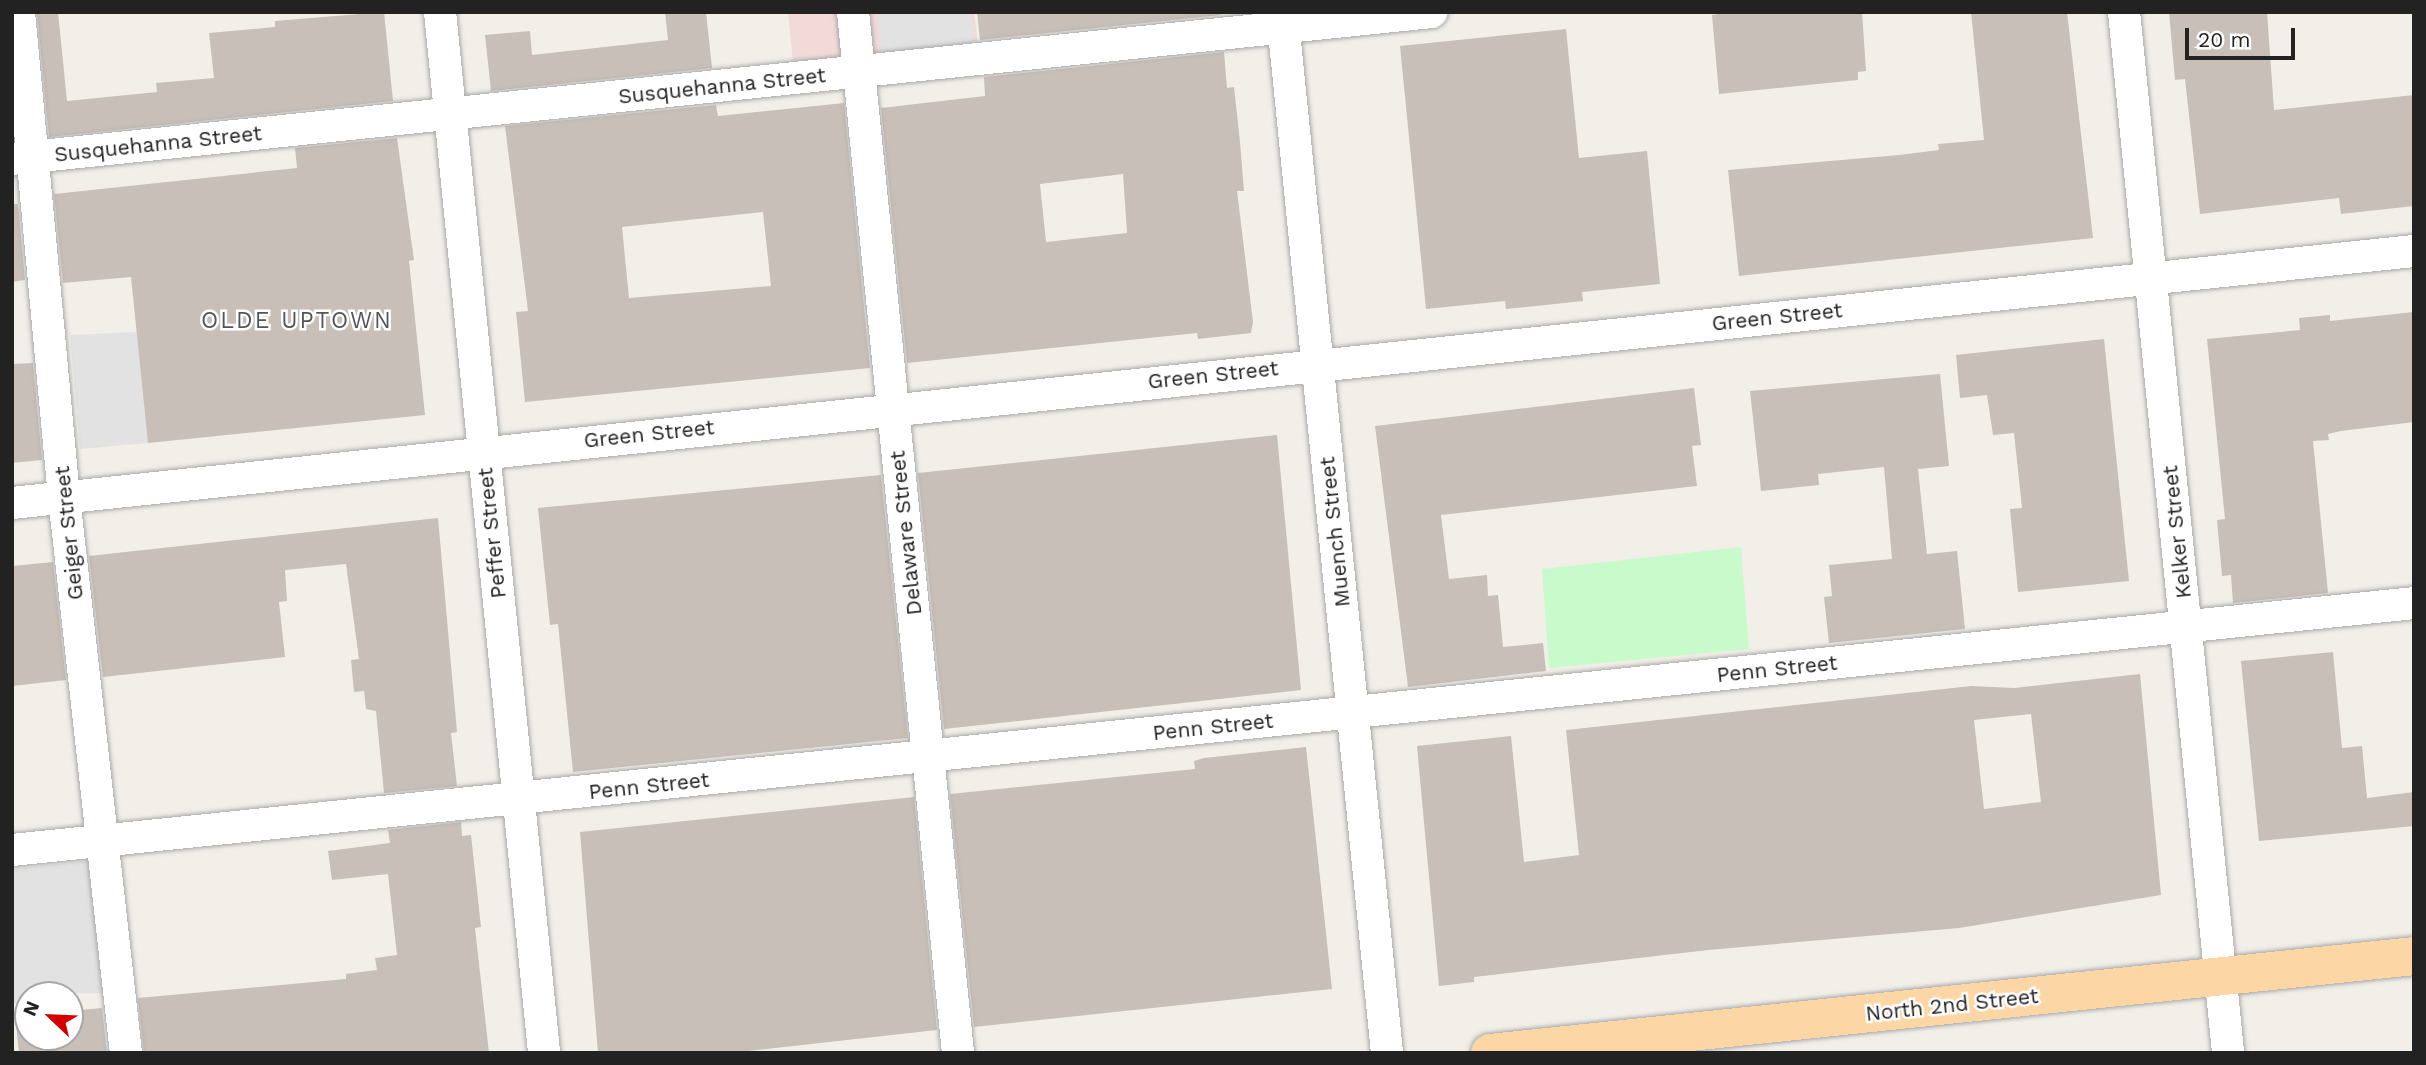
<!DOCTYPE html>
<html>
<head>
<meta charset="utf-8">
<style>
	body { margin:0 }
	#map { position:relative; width:2426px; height:1065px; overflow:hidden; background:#f2efe9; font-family:"Work Sans",sans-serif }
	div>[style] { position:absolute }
	.commercial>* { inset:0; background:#f2dad9 }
	.park>* { inset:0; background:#c8facc }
	.parking>* { inset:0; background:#e2e2e2 }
	.building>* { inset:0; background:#c7bfb8 }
	.roads { filter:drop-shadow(0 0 2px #a9a9a9) drop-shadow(0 0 2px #a9a9a9) }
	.minor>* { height:32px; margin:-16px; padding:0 16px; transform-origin:16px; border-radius:16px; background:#fff }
	.primary>* { height:38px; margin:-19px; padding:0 19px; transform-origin:19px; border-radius:19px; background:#fcd6a4 }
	span { translate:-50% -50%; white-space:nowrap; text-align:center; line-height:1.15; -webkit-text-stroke:5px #fff; paint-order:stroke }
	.street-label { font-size:21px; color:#222 }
	.neighbourhood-label { font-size:23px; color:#555; letter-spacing:2px }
	.frame { position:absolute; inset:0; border:14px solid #222; pointer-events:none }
	.north { position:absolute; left:14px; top:981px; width:70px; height:70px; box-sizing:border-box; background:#fff; border:2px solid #a7a7a7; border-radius:50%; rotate:293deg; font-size:19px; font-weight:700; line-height:28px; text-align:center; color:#222 }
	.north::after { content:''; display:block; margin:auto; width:24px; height:32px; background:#d40000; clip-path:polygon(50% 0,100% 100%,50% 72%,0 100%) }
	.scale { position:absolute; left:2185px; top:28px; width:110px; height:32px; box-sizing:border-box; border:4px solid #222; border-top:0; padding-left:9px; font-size:21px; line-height:24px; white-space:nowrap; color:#222; -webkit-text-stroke:5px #fff; paint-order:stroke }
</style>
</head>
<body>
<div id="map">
	<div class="commercial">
		<i style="clip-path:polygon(788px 12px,974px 12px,979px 53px,794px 73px)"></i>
	</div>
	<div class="park">
		<i style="clip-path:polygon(1741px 547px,1749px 649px,1549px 668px,1542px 569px)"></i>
	</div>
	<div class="parking">
		<i style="clip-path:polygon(878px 12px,971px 12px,975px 51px,882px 61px)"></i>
		<i style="clip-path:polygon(137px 332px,148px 443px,80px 449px,70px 335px)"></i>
		<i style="clip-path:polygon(88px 861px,103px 993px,28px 995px,28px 1002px,13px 1004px,12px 869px)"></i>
	</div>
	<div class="building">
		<i style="clip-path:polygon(37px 12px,58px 12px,67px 101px,157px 92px,156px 83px,214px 78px,209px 33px,275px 27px,275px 21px,384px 12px,393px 101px,49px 137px)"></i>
		<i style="clip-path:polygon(665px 12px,706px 12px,712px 68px,491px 91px,485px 35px,530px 31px,532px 55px,668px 40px)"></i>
		<i style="clip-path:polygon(977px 12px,1221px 12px,1221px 15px,980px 40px)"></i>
		<i style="clip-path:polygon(1734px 12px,1862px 12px,1866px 71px,1858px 72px,1858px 80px,1719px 94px,1712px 15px)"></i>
		<i style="clip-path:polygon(1971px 12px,2067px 12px,2093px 238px,1739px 276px,1728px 170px,1899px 155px,1939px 150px,1938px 144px,1984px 140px)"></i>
		<i style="clip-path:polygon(2169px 12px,2267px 12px,2274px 110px,2414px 95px,2414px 206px,2341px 214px,2339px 198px,2200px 214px,2185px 79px,2175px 80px)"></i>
		<i style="clip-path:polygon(1566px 29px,1579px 158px,1647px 151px,1660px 284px,1582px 292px,1583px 301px,1506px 309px,1505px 301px,1426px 309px,1400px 46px)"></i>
		<i style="clip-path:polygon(evenodd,1224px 52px,1227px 88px,1234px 87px,1240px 142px,1244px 191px,1237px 191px,1253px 322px,1251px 333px,1198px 339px,1197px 333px,907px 363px,881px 108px,985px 96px,984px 77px,1224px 52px,1123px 174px,1127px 233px,1046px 242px,1040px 184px,1123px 174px)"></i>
		<i style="clip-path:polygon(evenodd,844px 103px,870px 368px,525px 402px,516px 312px,528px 311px,505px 126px,716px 105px,718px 116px,844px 103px,763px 212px,771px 286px,629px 298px,622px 227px,763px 212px)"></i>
		<i style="clip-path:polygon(397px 138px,414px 260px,409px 261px,425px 415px,148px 443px,131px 277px,63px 283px,54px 194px,297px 168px,295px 148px)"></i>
		<i style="clip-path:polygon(12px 204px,18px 204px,25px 280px,12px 282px)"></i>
		<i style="clip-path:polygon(2414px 312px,2414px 422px,2341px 431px,2328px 434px,2329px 440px,2313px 441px,2328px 593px,2233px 603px,2231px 575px,2222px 576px,2217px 520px,2225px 519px,2207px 339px,2300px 330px,2299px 318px,2330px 315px,2330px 321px)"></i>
		<i style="clip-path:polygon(2104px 339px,2129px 581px,2018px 592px,2010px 509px,2022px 508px,2014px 433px,1993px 435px,1987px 395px,1960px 398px,1956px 355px)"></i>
		<i style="clip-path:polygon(33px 363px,42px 460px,12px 463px,12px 364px)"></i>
		<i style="clip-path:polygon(1940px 374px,1949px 466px,1918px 469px,1927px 554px,1957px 551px,1965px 629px,1829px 643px,1824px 597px,1832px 596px,1829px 565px,1892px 559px,1884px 467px,1818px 474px,1819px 485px,1761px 491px,1750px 391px)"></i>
		<i style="clip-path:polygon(1694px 388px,1701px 445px,1692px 446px,1697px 486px,1441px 515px,1449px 579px,1487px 575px,1488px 596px,1498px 595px,1503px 647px,1543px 643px,1546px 671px,1408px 687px,1375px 426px)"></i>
		<i style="clip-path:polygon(1277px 435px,1301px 690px,944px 729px,918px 473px)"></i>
		<i style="clip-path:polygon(881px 475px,908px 738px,573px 772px,558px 624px,550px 625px,538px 508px)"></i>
		<i style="clip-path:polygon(438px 518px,457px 732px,451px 733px,457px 786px,384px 793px,376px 711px,366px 709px,364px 691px,354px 692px,351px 660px,359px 659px,346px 564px,285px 570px,287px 601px,279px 602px,285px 657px,103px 677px,89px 556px)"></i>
		<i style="clip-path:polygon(53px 562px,66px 680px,12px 686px,12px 566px)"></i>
		<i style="clip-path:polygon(2333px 652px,2342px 748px,2362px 746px,2367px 798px,2414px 792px,2414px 826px,2259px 841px,2241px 661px)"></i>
		<i style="clip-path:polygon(evenodd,2140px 674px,2161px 895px,1959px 928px,1708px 950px,1474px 977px,1474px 982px,1439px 986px,1417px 746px,1511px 736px,1524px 862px,1579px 855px,1566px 730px,1971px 686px,2014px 688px,2140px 674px,2031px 714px,2041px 802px,1984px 809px,1974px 720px,2031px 714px)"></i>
		<i style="clip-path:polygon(1306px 747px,1332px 989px,974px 1027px,950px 794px,1195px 769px,1194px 761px,1204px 758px)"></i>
		<i style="clip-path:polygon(914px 797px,937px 1030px,731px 1053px,598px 1053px,580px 832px)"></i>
		<i style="clip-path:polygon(461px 822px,462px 836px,471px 835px,481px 927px,475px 928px,489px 1053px,144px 1053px,138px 998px,346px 979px,346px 974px,377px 970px,375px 958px,397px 955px,388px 874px,332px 880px,328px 851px,390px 843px,388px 830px)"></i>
		<i style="clip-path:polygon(102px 1008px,107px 1053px,19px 1053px,15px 1016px,28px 1015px,28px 1037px,70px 1037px,70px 1011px)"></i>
	</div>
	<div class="roads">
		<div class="minor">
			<i style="left:19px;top:12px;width:487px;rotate:84.7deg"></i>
			<i style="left:64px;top:497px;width:559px;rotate:83.64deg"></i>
			<i style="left:440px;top:12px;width:1046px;rotate:84.29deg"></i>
			<i style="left:853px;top:12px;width:1046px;rotate:84.24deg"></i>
			<i style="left:1282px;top:12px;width:1046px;rotate:84.24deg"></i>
			<i style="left:2124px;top:12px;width:1046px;rotate:84.29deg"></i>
			<i style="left:12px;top:159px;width:1427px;rotate:-5.91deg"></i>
			<i style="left:12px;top:503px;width:2415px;rotate:-5.99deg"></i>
			<i style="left:12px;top:850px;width:2415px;rotate:-5.87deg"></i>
		</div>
		<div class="primary">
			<i style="left:1490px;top:1053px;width:929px;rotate:-5.99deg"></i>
		</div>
	</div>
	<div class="street-label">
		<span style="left:722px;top:86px;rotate:-6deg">Susquehanna Street</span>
		<span style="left:158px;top:144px;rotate:-6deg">Susquehanna Street</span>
		<span style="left:1777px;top:317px;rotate:-6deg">Green Street</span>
		<span style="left:1213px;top:375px;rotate:-6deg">Green Street</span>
		<span style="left:649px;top:434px;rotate:-6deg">Green Street</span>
		<span style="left:1335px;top:532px;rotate:-96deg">Muench Street</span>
		<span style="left:2177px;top:532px;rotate:-96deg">Kelker Street</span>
		<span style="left:69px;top:533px;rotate:-96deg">Geiger Street</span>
		<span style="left:492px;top:533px;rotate:-96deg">Peffer Street</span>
		<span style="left:906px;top:533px;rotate:-96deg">Delaware Street</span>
		<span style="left:1777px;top:669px;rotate:-6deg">Penn Street</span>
		<span style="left:1213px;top:727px;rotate:-6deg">Penn Street</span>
		<span style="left:649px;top:786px;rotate:-6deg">Penn Street</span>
		<span style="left:1952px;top:1005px;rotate:-6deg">North 2nd Street</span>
	</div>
	<div class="neighbourhood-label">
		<span style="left:297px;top:321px">OLDE UPTOWN</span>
	</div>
	<div class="frame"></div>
	<div class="north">N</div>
	<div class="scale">20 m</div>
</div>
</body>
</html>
